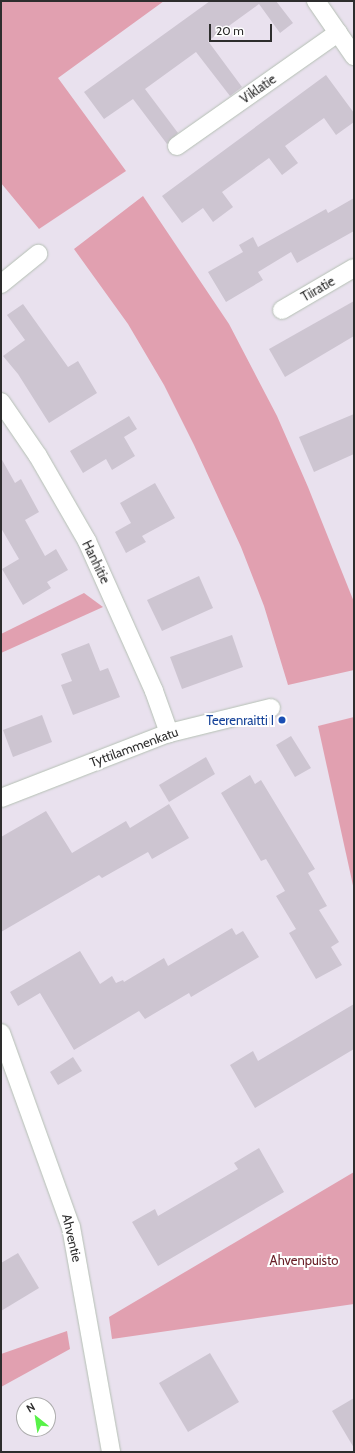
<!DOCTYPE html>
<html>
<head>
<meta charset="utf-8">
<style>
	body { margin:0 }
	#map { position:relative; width:355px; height:1453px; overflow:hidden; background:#e9e1ee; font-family:Cabin,sans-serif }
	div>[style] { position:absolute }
	.green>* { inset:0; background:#e1a0b0 }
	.building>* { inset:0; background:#cdc5d1 }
	.roads { filter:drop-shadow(0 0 1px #b5c0b4) drop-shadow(0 0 1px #b5c0b4) }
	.street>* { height:18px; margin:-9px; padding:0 9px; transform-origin:9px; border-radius:9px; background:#fff }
	.dots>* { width:11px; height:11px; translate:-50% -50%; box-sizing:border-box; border:2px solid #fff; border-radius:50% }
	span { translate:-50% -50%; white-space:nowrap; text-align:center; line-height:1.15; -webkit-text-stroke:4px #fff; paint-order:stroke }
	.street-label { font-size:13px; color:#2d2d2d }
	.transit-label { font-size:13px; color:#164399 }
	.right { translate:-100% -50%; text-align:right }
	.park-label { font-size:13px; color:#691f27 }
	.frame { position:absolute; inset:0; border:2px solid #2d2d2d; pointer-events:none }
	.north { position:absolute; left:16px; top:1397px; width:40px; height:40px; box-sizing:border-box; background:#fff; border:1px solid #ababab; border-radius:50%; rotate:330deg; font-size:11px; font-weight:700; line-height:16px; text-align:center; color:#2d2d2d }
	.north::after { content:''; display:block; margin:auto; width:14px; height:18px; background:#58f249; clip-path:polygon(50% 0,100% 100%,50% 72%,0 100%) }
	.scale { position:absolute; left:209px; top:24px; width:63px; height:18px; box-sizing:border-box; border:2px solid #2d2d2d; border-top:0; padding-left:5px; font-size:12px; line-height:14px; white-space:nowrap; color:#2d2d2d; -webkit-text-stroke:3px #fff; paint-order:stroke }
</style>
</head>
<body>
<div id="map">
	<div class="green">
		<i style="clip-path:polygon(1px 1px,164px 1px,58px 78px,126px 171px,39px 229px,1px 183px)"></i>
		<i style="clip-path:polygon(143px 196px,229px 324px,277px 416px,308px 487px,354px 602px,354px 670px,288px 685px,264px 606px,241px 547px,194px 445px,164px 385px,128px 324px,74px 249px)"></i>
		<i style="clip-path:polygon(84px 593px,103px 607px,1px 653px,1px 634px)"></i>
		<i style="clip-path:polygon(354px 717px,354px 890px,318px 726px)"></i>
		<i style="clip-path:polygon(354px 1172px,354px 1304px,112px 1339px,109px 1317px)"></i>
		<i style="clip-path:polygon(67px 1331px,70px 1349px,1px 1387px,1px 1354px)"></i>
	</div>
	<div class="building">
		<i style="clip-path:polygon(210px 1px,276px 1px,293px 23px,280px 33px,259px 4px,208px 41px,242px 87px,230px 96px,196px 52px,145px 89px,178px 133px,167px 144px,133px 99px,104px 119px,84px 92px)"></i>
		<i style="clip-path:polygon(326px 75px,354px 113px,354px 122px,336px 135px,324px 118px,285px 146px,298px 163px,282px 175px,269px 158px,222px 192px,233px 207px,213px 222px,203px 208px,182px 223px,162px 196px)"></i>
		<i style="clip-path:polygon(354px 198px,354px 231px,297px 263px,291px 252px,258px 272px,263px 280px,226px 302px,208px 272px,243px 252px,239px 245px,253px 237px,258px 247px,326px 209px,328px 213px)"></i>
		<i style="clip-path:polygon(354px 301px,354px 336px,285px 377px,269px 349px)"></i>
		<i style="clip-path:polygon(23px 304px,68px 367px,78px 361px,97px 393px,49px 423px,18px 374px,3px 356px,25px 340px,7px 315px)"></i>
		<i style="clip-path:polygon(354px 414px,354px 454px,314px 472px,299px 437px)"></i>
		<i style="clip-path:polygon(129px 416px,137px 429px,124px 437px,135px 456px,112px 470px,106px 459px,83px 473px,70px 451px)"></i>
		<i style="clip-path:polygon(1px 458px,15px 483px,21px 479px,39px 512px,25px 520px,45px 556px,56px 549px,68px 570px,47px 582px,51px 588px,23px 605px,2px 569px,19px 559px,1px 528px)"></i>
		<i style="clip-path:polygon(155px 483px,175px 518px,142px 536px,146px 542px,126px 553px,115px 532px,131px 523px,120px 503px)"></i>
		<i style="clip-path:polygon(199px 576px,213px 608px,162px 631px,147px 600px)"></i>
		<i style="clip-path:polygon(232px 635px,243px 667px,182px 689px,170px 657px)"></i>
		<i style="clip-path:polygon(89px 643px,100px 671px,108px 668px,120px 697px,73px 715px,61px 685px,72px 681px,61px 654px)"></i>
		<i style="clip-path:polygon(42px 715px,52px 742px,13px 757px,3px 730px)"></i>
		<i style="clip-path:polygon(291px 736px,311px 768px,295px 777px,276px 745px)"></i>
		<i style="clip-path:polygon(206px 757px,215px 774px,169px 802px,159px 785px)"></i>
		<i style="clip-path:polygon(250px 775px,255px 784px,261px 780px,315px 869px,308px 873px,327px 906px,319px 910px,339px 942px,331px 947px,342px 965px,316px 979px,289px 933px,296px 929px,276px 896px,285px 891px,266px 859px,261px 861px,221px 793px)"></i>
		<i style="clip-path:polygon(169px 804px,189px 838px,152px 859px,148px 852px,102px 878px,99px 875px,1px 932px,1px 837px,46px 811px,72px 853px,126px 821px,130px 828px)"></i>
		<i style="clip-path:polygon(232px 928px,236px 935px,243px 931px,259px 957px,191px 997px,189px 993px,145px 1019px,139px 1011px,74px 1050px,40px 993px,18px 1006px,10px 992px,80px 951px,100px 984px,112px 976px,116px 983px,123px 980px,124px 982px,164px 958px,168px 966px)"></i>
		<i style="clip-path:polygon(354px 1004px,354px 1049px,255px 1108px,230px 1065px,253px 1051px,258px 1061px)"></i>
		<i style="clip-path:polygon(73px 1057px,82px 1071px,58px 1085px,50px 1072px)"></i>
		<i style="clip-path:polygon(259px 1148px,284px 1192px,158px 1266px,132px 1222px,155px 1209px,158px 1216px,238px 1169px,234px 1163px)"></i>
		<i style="clip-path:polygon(18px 1253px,39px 1288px,1px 1311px,1px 1263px)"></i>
		<i style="clip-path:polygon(210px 1353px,239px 1402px,188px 1432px,159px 1383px)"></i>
		<i style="clip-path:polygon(354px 1398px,354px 1448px,332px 1411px)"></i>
	</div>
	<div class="roads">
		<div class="street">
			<i style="left:316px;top:1px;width:67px;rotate:55.4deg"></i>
			<i style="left:177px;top:146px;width:197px;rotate:-35.1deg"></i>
			<i style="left:1px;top:284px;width:48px;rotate:-39deg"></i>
			<i style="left:282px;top:310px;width:83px;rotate:-30.3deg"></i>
			<i style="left:1px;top:402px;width:65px;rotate:55.6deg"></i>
			<i style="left:38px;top:456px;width:98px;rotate:60deg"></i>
			<i style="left:87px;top:541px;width:164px;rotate:65.9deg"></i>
			<i style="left:154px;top:691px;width:45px;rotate:70.3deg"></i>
			<i style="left:1px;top:798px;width:180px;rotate:-21.2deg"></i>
			<i style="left:169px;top:733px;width:105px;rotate:-13.8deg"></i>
			<i style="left:1px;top:1033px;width:206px;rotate:70.2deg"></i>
			<i style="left:71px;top:1227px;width:229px;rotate:79.9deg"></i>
		</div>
	</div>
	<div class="dots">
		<i style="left:282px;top:720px;background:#1a4fb4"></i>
	</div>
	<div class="street-label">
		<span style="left:258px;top:89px;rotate:-35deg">Viklatie</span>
		<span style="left:318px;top:289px;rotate:-30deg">Tiiratie</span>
		<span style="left:96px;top:562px;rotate:64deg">Hanhitie</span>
		<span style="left:134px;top:747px;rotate:-20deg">Tyttilammenkatu</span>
		<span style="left:72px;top:1238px;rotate:77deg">Ahventie</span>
	</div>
	<div class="transit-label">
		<span class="right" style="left:274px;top:720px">Teerenraitti I</span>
	</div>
	<div class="park-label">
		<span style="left:304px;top:1260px">Ahvenpuisto</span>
	</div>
	<div class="frame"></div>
	<div class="north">N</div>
	<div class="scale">20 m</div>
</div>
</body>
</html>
